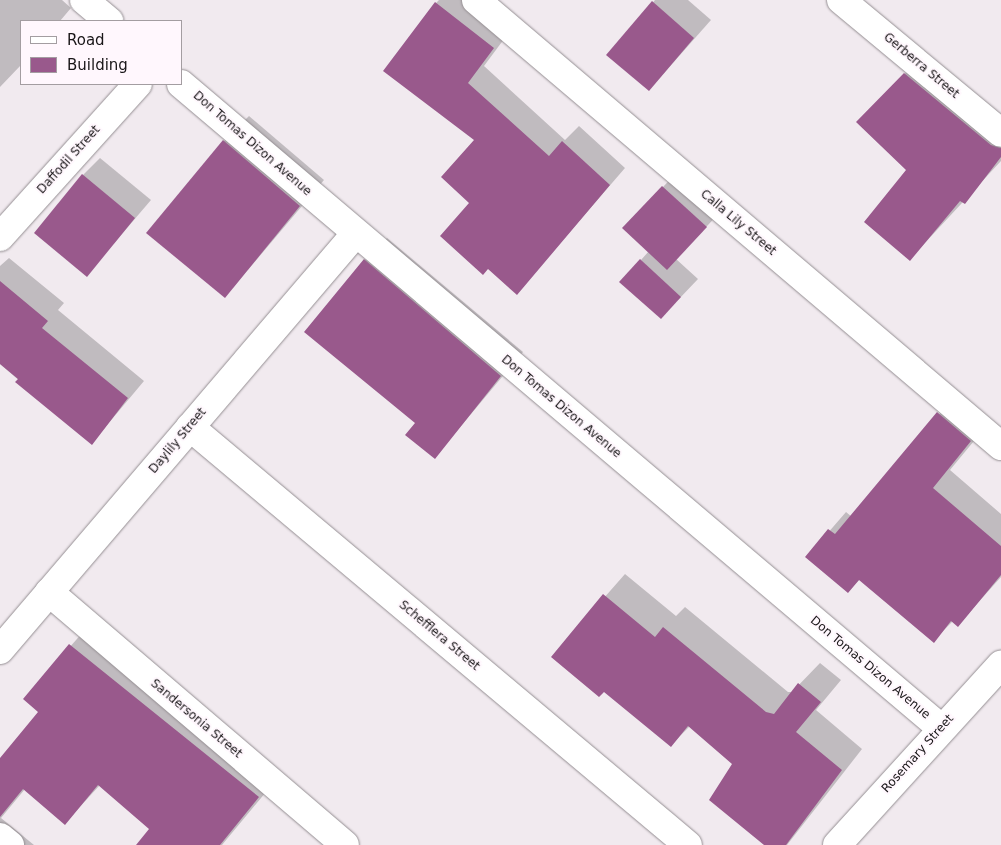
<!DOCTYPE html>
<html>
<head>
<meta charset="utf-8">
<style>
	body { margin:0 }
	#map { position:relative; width:1001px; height:845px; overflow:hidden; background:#f1eaef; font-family:"DejaVu Sans",sans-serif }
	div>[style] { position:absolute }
	.shadow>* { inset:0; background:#0003 }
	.building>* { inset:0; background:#99598c }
	.roads { filter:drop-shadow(0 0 1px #948e92) drop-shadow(0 0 1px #948e92) }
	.street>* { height:28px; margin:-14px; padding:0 14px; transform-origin:14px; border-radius:14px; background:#fff }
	span { translate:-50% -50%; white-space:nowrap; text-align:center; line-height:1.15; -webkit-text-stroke:4px #fff7fd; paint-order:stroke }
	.street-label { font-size:12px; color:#191618 }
	.legend { position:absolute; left:20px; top:20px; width:162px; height:65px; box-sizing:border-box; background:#fff7fd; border:1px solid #a39da1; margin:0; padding:6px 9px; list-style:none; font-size:15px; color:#191618 }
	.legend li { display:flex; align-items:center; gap:10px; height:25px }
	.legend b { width:25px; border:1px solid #a39da1 }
</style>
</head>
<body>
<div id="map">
	<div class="shadow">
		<i style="clip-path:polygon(0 0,62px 0,71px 8px,60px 21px,21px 21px,21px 65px,0 87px)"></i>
		<i style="clip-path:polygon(439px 0,469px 0,510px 31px,484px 66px,565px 140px,579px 126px,625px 168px,517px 293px,471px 203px,476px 140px,436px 3px)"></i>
		<i style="clip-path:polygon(655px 0,688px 0,711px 20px,649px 90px,608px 55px)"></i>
		<i style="clip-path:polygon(922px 56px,1001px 121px,1001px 161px,910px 259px,908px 170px,858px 122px)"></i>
		<i style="clip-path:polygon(249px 116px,324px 180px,225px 297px,224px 141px)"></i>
		<i style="clip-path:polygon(100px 158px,151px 200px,86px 276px,83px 175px)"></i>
		<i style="clip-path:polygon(680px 169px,724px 208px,676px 259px,698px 279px,678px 300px,641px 260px,649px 251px,663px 187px)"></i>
		<i style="clip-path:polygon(387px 238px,523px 352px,435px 457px,416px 423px,365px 260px)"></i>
		<i style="clip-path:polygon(9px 258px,64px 303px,58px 310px,144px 381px,92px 443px,0 364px,0 266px)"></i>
		<i style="clip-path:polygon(955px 396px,988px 424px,950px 470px,1001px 514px,1001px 577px,958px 625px,953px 621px,933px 641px,860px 579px,848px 591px,807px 557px,846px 512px,852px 517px)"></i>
		<i style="clip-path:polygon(625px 574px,676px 616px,685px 607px,788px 692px,792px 692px,820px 663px,841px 680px,816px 710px,862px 749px,787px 845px,766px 845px,734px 764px,690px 726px,671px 745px,604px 690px,552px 657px)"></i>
		<i style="clip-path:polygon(91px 623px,280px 775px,222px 845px,138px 845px,151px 829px,100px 785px,65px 823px,25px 789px,1px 818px,34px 845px,0 845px,0 760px,40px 712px,24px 699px)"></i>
	</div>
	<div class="building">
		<i style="clip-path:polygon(652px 1px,694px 38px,649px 91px,606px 55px)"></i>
		<i style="clip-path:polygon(435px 2px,494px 48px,468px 83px,549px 156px,562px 141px,610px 185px,517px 295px,488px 269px,483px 275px,440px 236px,469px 203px,441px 177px,474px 140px,383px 71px)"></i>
		<i style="clip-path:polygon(904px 73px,991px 145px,1001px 148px,1001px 157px,965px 204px,960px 201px,910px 261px,864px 222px,906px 170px,856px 122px)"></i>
		<i style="clip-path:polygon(223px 140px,300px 206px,225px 298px,146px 233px)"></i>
		<i style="clip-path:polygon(82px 174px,135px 218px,87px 277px,34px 233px)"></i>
		<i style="clip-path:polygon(662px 186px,707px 227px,667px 270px,622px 228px)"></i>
		<i style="clip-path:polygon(364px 259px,501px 376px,435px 459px,405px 435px,415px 423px,304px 332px)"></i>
		<i style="clip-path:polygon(640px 259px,681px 297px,661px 319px,619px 282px)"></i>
		<i style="clip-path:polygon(0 281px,48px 321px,42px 328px,128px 398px,92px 445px,15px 382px,18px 379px,0 364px)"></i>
		<i style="clip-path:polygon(937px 412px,971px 441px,933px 488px,1001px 546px,1001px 575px,958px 627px,951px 621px,934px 643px,859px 580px,848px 593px,805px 557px,828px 529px,835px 534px)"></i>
		<i style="clip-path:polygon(603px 594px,655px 637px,663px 627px,766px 712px,774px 714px,798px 683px,821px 702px,796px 732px,842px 770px,786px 845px,764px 845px,709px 800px,732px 764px,688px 726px,671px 747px,604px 692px,599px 697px,551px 657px)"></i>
		<i style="clip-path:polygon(69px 644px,259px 797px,220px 845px,136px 845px,149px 829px,98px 785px,65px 825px,23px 789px,0 817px,0 758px,38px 712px,23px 699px)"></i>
	</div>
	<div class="roads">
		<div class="street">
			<i style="left:84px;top:0;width:33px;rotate:40deg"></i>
			<i style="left:476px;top:0;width:689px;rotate:40.35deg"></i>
			<i style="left:841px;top:0;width:208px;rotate:39.7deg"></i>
			<i style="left:181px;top:84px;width:996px;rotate:40.28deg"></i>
			<i style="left:0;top:237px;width:206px;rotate:-48deg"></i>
			<i style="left:190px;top:427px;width:650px;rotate:40.01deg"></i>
			<i style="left:49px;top:592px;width:389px;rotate:40.5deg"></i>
			<i style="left:0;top:650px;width:548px;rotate:-49.51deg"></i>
			<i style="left:0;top:837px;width:13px;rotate:39deg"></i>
			<i style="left:837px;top:845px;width:244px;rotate:-47.7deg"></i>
		</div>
	</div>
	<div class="street-label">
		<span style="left:921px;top:66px;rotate:40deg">Gerberra Street</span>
		<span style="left:252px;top:144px;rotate:41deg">Don Tomas Dizon Avenue</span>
		<span style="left:69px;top:160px;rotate:-48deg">Daffodil Street</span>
		<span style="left:738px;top:223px;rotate:40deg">Calla Lily Street</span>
		<span style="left:561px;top:407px;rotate:40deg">Don Tomas Dizon Avenue</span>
		<span style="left:178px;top:441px;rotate:-50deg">Daylily Street</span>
		<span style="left:439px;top:636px;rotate:40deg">Schefflera Street</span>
		<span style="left:870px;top:668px;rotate:40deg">Don Tomas Dizon Avenue</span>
		<span style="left:196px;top:719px;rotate:40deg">Sandersonia Street</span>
		<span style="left:918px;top:754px;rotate:-48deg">Rosemary Street</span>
	</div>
	<ul class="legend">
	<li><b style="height:6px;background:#fff"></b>Road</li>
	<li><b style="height:14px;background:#99598c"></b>Building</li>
	</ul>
</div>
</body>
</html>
